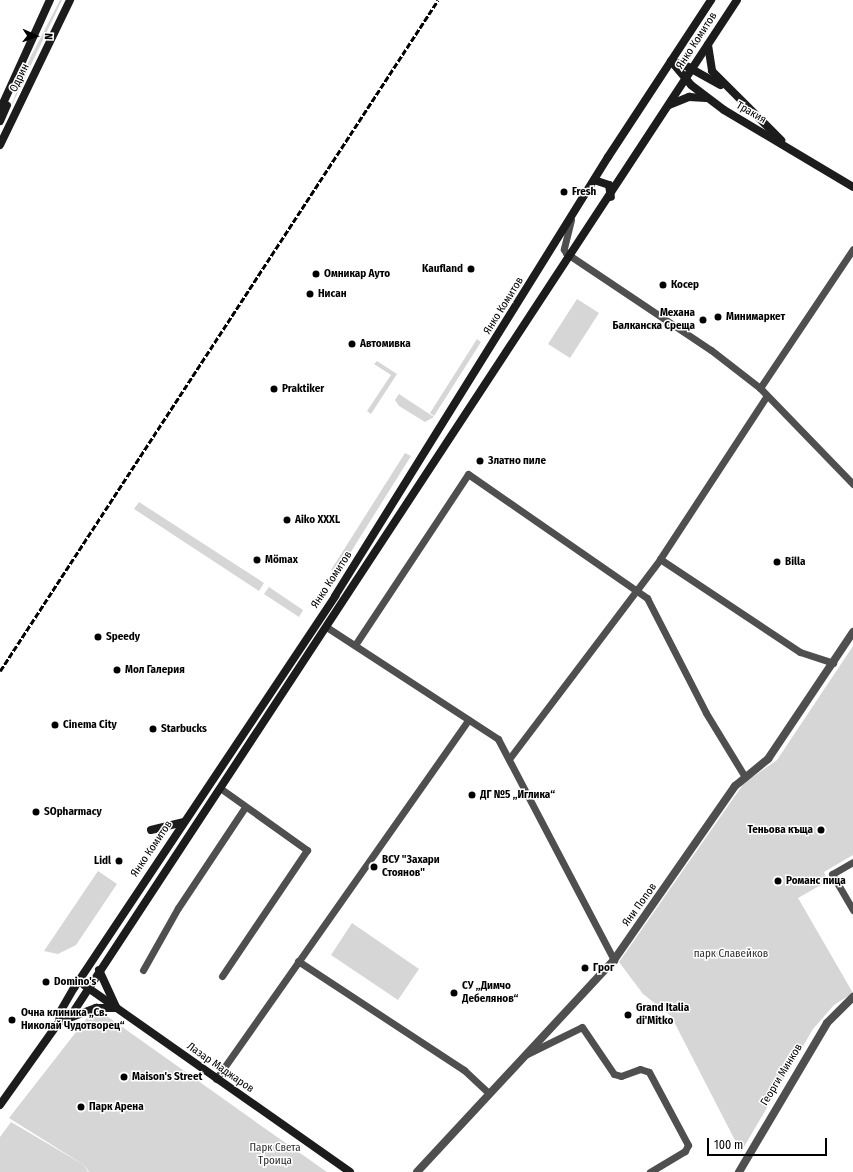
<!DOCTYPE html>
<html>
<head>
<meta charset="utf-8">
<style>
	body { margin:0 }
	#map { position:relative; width:853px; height:1172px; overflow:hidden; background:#fff; font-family:"Fira Sans Condensed",sans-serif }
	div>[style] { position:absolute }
	.green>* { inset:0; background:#d6d6d6 }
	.minor>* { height:7px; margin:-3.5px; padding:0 3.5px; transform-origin:3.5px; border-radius:3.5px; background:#4f4f4f }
	.tertiary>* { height:8px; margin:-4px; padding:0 4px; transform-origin:4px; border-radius:4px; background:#4f4f4f }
	.secondary>* { height:8px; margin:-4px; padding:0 4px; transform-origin:4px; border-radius:4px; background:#1c1c1c }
	.rail>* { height:2.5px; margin-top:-1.25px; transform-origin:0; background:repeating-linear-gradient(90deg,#000 0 6px,transparent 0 8px) }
	.dots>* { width:11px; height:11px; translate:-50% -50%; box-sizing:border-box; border:2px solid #fff; border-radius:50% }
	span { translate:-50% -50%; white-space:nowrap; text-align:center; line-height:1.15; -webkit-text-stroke:3px #fff; paint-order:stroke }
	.street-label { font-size:11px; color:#000 }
	.poi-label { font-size:11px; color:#000; font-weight:700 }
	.left { translate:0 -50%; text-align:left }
	.right { translate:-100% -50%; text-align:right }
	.park-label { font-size:11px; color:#2d2d2d }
	.north { position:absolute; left:16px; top:16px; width:40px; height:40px; -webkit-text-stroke:3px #fff; paint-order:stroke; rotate:92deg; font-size:11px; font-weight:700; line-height:16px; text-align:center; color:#000 }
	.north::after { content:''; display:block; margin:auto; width:14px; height:18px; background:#000; clip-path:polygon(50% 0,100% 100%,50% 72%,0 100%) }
	.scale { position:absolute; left:707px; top:1138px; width:120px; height:18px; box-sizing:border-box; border:2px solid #000; border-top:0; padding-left:5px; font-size:12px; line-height:14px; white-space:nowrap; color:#000; -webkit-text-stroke:3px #fff; paint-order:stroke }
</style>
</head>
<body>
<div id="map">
	<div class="green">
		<i style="clip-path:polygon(60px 0,62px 0,9px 111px,30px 58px)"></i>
		<i style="clip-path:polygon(577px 299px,599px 313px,570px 358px,548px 344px)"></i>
		<i style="clip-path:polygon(477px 339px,481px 342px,434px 416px,430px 413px)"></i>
		<i style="clip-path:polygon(377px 361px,397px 374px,371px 414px,367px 411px,391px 375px,374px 364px)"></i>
		<i style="clip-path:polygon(399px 394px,434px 417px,425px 422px,399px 406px,395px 400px)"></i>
		<i style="clip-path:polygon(405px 453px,411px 456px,337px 574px,331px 570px)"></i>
		<i style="clip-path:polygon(139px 502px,264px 583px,259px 591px,134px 509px)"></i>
		<i style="clip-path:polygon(269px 587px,303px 610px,299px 617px,264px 594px)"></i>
		<i style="clip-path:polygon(853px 646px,853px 855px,824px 872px,828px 881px,798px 898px,853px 993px,834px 1005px,813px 1029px,741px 1152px,671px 1016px,643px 994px,619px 962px,744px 783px,777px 760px)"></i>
		<i style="clip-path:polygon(98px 871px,117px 884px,76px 945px,58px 954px,44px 951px)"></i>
		<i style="clip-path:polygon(352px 923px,419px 969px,398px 1000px,331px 955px)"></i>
		<i style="clip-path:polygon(104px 1014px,270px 1132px,327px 1172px,89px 1172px,84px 1165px,9px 1118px,87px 1018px)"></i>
		<i style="clip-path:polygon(11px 1122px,84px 1165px,88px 1172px,0 1172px,0 1137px)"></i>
	</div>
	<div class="minor">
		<i style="left:571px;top:220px;width:30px;rotate:104deg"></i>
		<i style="left:564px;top:249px;width:4px;rotate:63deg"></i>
		<i style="left:566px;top:253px;width:174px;rotate:33.8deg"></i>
		<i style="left:711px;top:350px;width:62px;rotate:37.8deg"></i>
		<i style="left:760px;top:388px;width:134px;rotate:45.9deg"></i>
		<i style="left:760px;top:388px;width:167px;rotate:-56.2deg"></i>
		<i style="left:660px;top:559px;width:168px;rotate:33.6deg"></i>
		<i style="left:800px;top:652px;width:35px;rotate:18deg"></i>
		<i style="left:328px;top:628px;width:203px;rotate:33.1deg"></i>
		<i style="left:498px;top:739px;width:250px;rotate:62.3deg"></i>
		<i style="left:355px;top:645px;width:205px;rotate:-56.5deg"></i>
		<i style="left:468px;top:474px;width:218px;rotate:34.7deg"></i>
		<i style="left:647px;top:598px;width:129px;rotate:62.8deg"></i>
		<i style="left:706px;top:713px;width:75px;rotate:58.6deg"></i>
		<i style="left:509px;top:759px;width:251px;rotate:-52.9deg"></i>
		<i style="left:660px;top:559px;width:194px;rotate:-56.8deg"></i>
		<i style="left:220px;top:788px;width:107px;rotate:35.5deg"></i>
		<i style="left:307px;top:850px;width:152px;rotate:124deg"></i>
		<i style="left:853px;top:862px;width:24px;rotate:150deg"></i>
		<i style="left:832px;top:874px;width:42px;rotate:59.7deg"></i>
		<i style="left:298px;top:961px;width:199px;rotate:33.3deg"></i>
		<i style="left:464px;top:1070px;width:34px;rotate:43deg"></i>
		<i style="left:143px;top:970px;width:71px;rotate:-60.6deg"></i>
		<i style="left:178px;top:908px;width:121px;rotate:-56.4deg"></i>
		<i style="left:527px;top:1054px;width:61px;rotate:-26.1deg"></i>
		<i style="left:582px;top:1027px;width:57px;rotate:55.8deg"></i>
		<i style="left:614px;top:1074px;width:7px;rotate:16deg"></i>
		<i style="left:621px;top:1076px;width:20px;rotate:-20deg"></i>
		<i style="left:640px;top:1069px;width:9px;rotate:18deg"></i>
		<i style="left:649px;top:1072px;width:83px;rotate:61.9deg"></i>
		<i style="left:688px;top:1145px;width:7px;rotate:117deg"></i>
		<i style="left:685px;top:1151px;width:41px;rotate:149deg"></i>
		<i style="left:216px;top:1079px;width:439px;rotate:-54.9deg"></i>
	</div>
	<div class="tertiary">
		<i style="left:417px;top:1172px;width:289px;rotate:-47.1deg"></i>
		<i style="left:614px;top:960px;width:212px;rotate:-55.2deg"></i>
		<i style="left:735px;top:786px;width:43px;rotate:-39.3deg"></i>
		<i style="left:768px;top:759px;width:153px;rotate:-56.2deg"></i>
		<i style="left:739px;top:1172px;width:173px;rotate:-59.4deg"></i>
		<i style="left:827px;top:1023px;width:37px;rotate:-45deg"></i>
	</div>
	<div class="secondary">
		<i style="left:708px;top:45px;width:26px;rotate:81deg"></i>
		<i style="left:712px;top:71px;width:98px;rotate:45deg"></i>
		<i style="left:671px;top:61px;width:31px;rotate:50deg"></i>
		<i style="left:691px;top:85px;width:41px;rotate:37.1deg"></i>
		<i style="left:724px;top:110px;width:150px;rotate:30.8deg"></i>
		<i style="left:671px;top:61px;width:18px;rotate:19deg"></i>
		<i style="left:688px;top:67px;width:37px;rotate:29deg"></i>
		<i style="left:669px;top:105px;width:22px;rotate:-22deg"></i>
		<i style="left:689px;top:97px;width:17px;rotate:3deg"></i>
		<i style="left:0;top:110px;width:121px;rotate:-65.6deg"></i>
		<i style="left:0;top:121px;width:17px;rotate:-66deg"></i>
		<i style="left:0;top:145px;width:161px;rotate:-64.2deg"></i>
		<i style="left:594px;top:180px;width:16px;rotate:18deg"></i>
		<i style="left:609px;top:185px;width:12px;rotate:81deg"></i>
		<i style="left:151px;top:830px;width:32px;rotate:-14deg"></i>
		<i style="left:99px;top:970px;width:41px;rotate:65.3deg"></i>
		<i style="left:84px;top:985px;width:325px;rotate:35.1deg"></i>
		<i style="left:70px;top:1017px;width:1216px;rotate:-56.74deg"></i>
		<i style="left:59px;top:1022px;width:40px;rotate:-21deg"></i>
		<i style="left:96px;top:1008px;width:20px"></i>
		<i style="left:0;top:1105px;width:102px;rotate:-54.6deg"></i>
		<i style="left:59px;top:1022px;width:10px;rotate:-84deg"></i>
		<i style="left:60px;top:1012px;width:28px;rotate:-60deg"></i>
		<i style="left:74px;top:988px;width:471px;rotate:-56.3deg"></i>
		<i style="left:335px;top:596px;width:517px;rotate:-58.12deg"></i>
		<i style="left:608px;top:157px;width:188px;rotate:-56.7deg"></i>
	</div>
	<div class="rail">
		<i style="left:0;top:671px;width:801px;rotate:-56.87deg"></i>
	</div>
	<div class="dots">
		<i style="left:564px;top:192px;background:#000"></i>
		<i style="left:471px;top:269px;background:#000"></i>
		<i style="left:316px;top:274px;background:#000"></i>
		<i style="left:663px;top:285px;background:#000"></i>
		<i style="left:310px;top:294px;background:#000"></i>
		<i style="left:718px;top:317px;background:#000"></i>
		<i style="left:703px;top:320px;background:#000"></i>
		<i style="left:352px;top:344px;background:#000"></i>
		<i style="left:274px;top:389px;background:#000"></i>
		<i style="left:480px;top:461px;background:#000"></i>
		<i style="left:287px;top:520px;background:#000"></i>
		<i style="left:257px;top:560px;background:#000"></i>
		<i style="left:777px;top:562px;background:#000"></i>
		<i style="left:98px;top:637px;background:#000"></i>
		<i style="left:117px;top:670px;background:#000"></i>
		<i style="left:55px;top:725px;background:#000"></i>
		<i style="left:153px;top:729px;background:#000"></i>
		<i style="left:472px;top:795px;background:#000"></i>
		<i style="left:36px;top:812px;background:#000"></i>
		<i style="left:821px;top:830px;background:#000"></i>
		<i style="left:119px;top:861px;background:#000"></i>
		<i style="left:374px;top:867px;background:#000"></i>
		<i style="left:778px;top:881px;background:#000"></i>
		<i style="left:585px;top:968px;background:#000"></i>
		<i style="left:46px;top:982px;background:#000"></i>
		<i style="left:454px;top:993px;background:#000"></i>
		<i style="left:628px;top:1015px;background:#000"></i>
		<i style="left:12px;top:1020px;background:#000"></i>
		<i style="left:124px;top:1077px;background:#000"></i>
		<i style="left:81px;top:1107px;background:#000"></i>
	</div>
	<div class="street-label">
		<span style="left:697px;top:41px;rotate:-57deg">Янко Комитов</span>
		<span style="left:20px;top:78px;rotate:-64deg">Одрин</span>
		<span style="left:751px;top:113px;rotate:30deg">Тракия</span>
		<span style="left:504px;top:306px;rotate:-58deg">Янко Комитов</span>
		<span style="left:332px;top:580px;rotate:-57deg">Янко Комитов</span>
		<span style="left:152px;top:849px;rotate:-56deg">Янко Комитов</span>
		<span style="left:640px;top:905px;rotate:-54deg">Яни Попов</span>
		<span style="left:220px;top:1068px;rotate:35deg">Лазар Маджаров</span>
		<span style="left:782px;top:1075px;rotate:-59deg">Георги Минков</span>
	</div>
	<div class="poi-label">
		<span class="left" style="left:572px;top:192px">Fresh</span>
		<span class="right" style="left:463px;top:269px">Kaufland</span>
		<span class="left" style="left:324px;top:274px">Омникар Ауто</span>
		<span class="left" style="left:671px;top:285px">Косер</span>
		<span class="left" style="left:318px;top:294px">Нисан</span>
		<span class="right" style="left:695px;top:320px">Механа<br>Балканска Среща</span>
		<span class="left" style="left:726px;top:317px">Минимаркет</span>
		<span class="left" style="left:360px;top:344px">Автомивка</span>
		<span class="left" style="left:282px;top:389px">Praktiker</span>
		<span class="left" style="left:488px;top:461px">Златно пиле</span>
		<span class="left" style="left:295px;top:520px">Aiko XXXL</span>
		<span class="left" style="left:265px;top:560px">Mömax</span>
		<span class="left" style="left:785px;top:562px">Billa</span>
		<span class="left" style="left:106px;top:637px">Speedy</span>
		<span class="left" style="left:125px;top:670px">Мол Галерия</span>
		<span class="left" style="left:63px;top:725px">Cinema City</span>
		<span class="left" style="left:161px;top:729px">Starbucks</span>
		<span class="left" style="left:480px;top:795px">ДГ №5 „Иглика“</span>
		<span class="left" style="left:44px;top:812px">SOpharmacy</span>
		<span class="right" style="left:813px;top:830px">Теньова къща</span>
		<span class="right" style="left:111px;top:861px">Lidl</span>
		<span class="left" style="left:382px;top:867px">ВСУ "Захари<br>Стоянов"</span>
		<span class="left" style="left:786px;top:881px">Романс пица</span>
		<span class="left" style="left:593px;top:968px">Грог</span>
		<span class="left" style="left:54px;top:982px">Domino's</span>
		<span class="left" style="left:462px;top:993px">СУ „Димчо<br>Дебелянов“</span>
		<span class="left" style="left:636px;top:1015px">Grand Italia<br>di'Mitko</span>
		<span class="left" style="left:21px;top:1020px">Oчна клиника „Св.<br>Николай Чудотворец“</span>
		<span class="left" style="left:132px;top:1077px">Maison's Street</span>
		<span class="left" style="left:89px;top:1107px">Парк Арена</span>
	</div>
	<div class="park-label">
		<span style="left:731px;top:954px">парк Славейков</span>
		<span style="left:275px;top:1155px">Парк Света<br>Троица</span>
	</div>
	<div class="north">N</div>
	<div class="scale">100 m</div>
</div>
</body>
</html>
